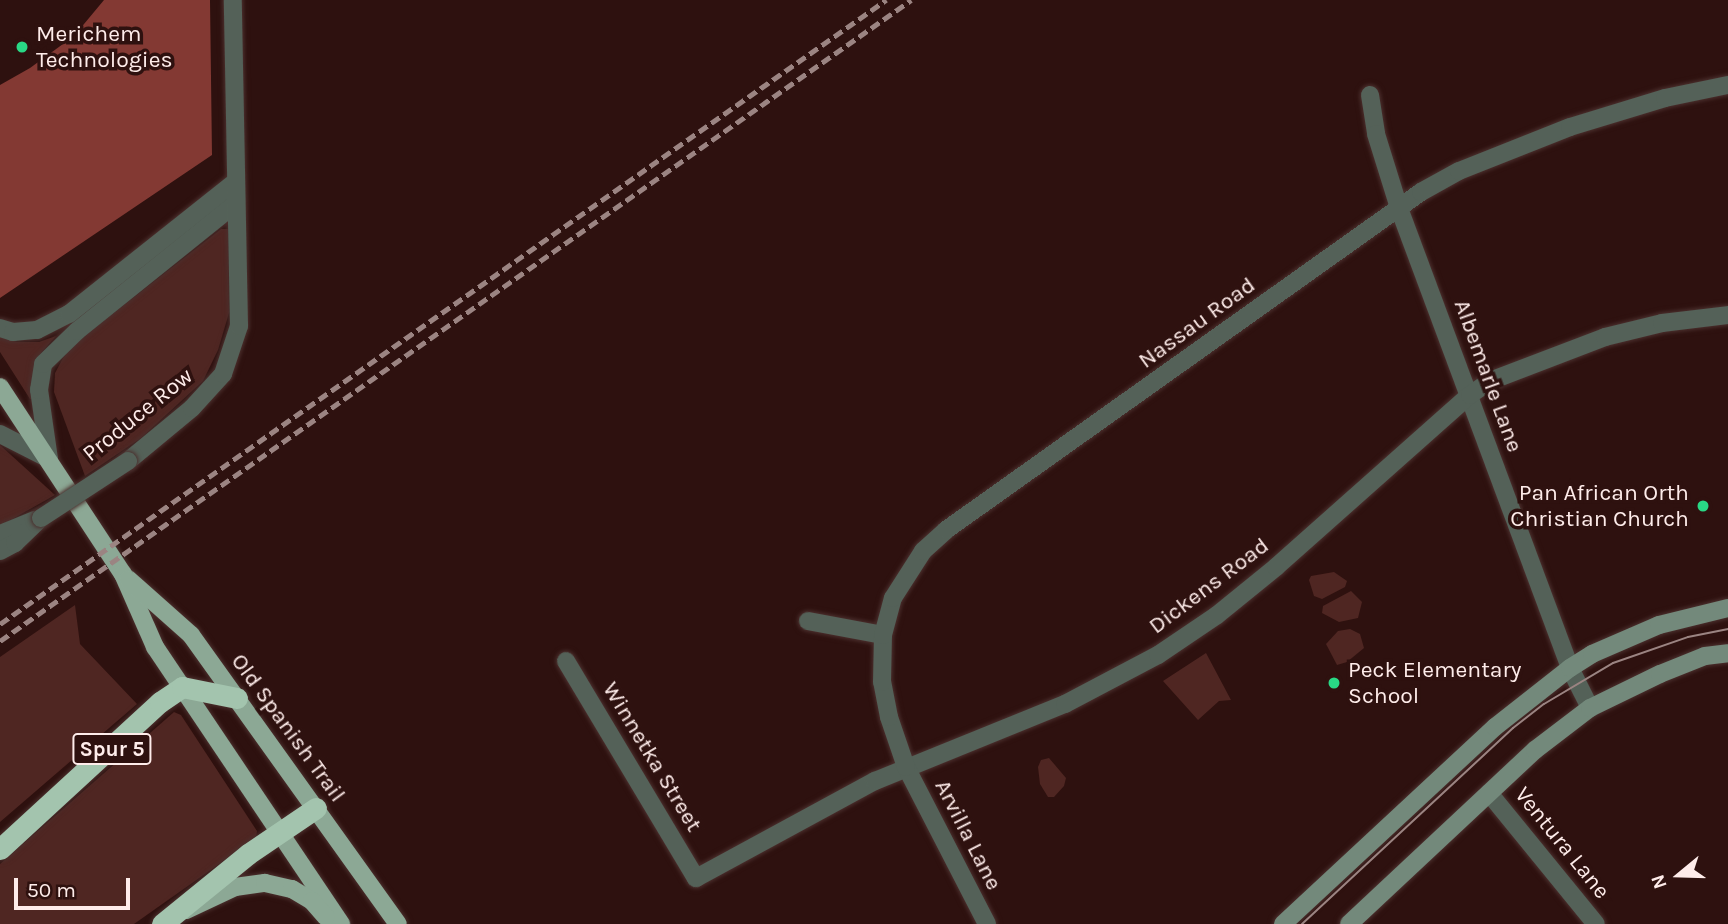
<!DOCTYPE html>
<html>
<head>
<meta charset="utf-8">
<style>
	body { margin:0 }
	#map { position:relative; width:1728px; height:924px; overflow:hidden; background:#2e110f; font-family:Karla,sans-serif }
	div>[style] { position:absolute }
	.green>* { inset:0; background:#4f2622 }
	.forest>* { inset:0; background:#833933 }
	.roads { filter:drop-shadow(0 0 2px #4b302e) drop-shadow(0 0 2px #4b302e) }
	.street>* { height:18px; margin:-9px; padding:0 9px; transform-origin:9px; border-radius:9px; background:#546158 }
	.secondary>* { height:18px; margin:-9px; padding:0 9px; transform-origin:9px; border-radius:9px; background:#73897b }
	.primary>* { height:18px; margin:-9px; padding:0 9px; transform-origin:9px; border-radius:9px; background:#8ca895 }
	.highway>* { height:21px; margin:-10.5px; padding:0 10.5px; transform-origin:10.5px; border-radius:10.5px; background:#a3c4ae }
	.tram>* { height:2px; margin:-1px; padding:0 1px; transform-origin:1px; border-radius:1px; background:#9b8482 }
	.rail>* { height:4.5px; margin-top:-2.25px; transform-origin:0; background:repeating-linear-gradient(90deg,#9b8482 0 10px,transparent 0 15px) }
	.bridges { filter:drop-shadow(0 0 2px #4b302e) drop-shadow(0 0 2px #4b302e) }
	.street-bridge>* { height:18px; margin:-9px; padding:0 9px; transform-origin:9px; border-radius:9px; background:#546158 }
	.dots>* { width:19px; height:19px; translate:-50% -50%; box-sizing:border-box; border:4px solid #2e110f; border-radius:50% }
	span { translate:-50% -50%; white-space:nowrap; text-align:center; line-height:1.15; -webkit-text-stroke:7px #2e110f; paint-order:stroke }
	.shield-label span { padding:2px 5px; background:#2e110f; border:2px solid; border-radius:5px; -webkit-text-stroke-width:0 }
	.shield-label { font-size:21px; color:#feecea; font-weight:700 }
	.poi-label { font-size:23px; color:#feecea }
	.left { translate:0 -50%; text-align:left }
	.right { translate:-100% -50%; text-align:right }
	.street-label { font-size:23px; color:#feecea }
	.north { position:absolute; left:1644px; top:840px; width:70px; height:70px; -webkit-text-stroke:5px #2e110f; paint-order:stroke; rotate:251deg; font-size:19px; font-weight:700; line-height:28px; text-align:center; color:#feecea }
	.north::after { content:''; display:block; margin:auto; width:24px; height:32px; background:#feecea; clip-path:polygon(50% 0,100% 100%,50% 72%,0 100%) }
	.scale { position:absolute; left:14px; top:878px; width:116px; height:32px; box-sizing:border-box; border:4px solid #feecea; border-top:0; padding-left:9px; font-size:21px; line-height:24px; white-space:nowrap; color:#feecea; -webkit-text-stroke:5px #2e110f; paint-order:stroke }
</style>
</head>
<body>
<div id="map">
	<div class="green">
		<i style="clip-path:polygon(221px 229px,228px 229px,229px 313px,218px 350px,203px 381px,141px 438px,85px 476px,54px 392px,55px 373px,63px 358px,73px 345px)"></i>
		<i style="clip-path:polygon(56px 336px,39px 355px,34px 399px,30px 399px,0 352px,0 337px,17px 342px,39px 342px)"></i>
		<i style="clip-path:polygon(0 445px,55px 495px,0 526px)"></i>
		<i style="clip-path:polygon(1334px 572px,1347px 581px,1345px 587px,1322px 599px,1314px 596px,1309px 580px,1311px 576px)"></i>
		<i style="clip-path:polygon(1351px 591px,1362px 602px,1358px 618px,1339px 622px,1322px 613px,1323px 606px)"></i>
		<i style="clip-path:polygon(75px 605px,80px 644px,137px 704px,0 822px,0 657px)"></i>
		<i style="clip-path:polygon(1350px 629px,1360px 634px,1364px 648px,1347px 662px,1337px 665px,1326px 644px,1338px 631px)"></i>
		<i style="clip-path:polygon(1206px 653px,1231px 700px,1219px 701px,1198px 720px,1163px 681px)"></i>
		<i style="clip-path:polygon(174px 712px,181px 715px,257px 831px,256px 838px,134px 924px,0 924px,0 864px)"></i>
		<i style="clip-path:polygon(1049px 758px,1066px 778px,1064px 786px,1054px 797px,1048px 797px,1040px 784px,1038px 767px,1041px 760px)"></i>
	</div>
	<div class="forest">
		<i style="clip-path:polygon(104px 0,210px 0,212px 155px,0 298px,0 85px,30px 68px,74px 36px)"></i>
	</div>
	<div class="roads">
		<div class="street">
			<i style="left:1370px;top:95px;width:39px;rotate:81deg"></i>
			<i style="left:1376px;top:134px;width:77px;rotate:72.7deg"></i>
			<i style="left:1399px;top:208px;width:491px;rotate:69.6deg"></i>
			<i style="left:1570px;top:668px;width:45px;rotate:63.4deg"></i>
			<i style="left:0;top:328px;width:14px;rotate:17deg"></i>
			<i style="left:13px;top:332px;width:24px;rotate:-5deg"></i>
			<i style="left:37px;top:330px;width:36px;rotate:-27deg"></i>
			<i style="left:69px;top:314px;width:212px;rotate:-38.5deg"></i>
			<i style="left:0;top:434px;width:55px;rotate:27deg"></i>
			<i style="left:49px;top:459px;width:70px;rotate:-98.2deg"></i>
			<i style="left:39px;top:390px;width:26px;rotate:-81deg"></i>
			<i style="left:43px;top:364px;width:47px;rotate:-44.1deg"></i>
			<i style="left:77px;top:331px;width:204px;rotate:-38.8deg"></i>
			<i style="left:128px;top:461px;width:83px;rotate:-39.6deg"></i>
			<i style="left:192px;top:408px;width:46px;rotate:-47.6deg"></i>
			<i style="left:223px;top:374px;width:51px;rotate:-71.6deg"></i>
			<i style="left:239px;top:326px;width:326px;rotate:-91.1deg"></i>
			<i style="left:0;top:534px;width:37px;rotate:-22deg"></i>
			<i style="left:0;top:551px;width:17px;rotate:-28deg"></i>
			<i style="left:15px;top:543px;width:36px;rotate:-44deg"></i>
			<i style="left:808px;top:621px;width:76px;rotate:10.6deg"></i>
			<i style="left:566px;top:661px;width:253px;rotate:59.1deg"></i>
			<i style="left:696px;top:878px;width:204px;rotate:-28.5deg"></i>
			<i style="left:875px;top:781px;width:205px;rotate:-22.1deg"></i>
			<i style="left:1065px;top:704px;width:105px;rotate:-27.8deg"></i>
			<i style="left:1158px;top:655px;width:71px;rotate:-34.1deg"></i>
			<i style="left:1217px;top:615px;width:76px;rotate:-39.1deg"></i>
			<i style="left:1276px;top:567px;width:259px;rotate:-41.6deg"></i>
			<i style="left:1470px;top:395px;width:24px;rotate:-35deg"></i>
			<i style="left:1490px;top:381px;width:123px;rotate:-20.9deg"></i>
			<i style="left:1605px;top:337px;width:59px;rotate:-13.8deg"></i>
			<i style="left:1662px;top:323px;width:66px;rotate:-6.9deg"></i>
			<i style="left:1489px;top:793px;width:169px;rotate:50.8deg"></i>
			<i style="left:987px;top:924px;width:177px;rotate:-117.3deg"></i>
			<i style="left:906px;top:767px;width:53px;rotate:-108.8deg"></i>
			<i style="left:889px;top:717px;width:36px;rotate:-101deg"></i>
			<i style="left:882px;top:682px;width:47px;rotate:-88.8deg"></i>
			<i style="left:883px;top:635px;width:38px;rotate:-75deg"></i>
			<i style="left:893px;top:598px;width:56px;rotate:-57.4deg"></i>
			<i style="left:923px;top:551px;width:31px;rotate:-42deg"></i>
			<i style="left:946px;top:530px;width:583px;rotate:-35.43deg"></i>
			<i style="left:1421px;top:192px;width:43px;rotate:-28.9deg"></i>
			<i style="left:1459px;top:171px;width:119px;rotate:-21.6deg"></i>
			<i style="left:1570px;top:127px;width:99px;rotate:-17deg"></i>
			<i style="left:1665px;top:98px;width:64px;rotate:-11.7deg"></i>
		</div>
		<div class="secondary">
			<i style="left:1283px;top:924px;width:289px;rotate:-42.9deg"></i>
			<i style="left:1495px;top:727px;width:95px;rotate:-38.2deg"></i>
			<i style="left:1570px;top:668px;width:26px;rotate:-32deg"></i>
			<i style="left:1592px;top:654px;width:73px;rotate:-23.4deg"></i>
			<i style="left:1659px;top:625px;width:71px;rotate:-13.8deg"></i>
			<i style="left:1349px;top:924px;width:255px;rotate:-43.1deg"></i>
			<i style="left:1535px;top:750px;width:69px;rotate:-37.4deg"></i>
			<i style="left:1590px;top:708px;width:78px;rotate:-25.9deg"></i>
			<i style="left:1660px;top:674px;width:48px;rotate:-21.8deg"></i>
			<i style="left:1705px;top:656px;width:23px;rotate:-7deg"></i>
		</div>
		<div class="primary">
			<i style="left:0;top:387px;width:224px;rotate:56.7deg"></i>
			<i style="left:123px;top:574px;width:80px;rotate:66.3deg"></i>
			<i style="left:155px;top:647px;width:334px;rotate:56.1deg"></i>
			<i style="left:128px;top:579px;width:84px;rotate:41.6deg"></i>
			<i style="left:191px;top:635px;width:355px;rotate:54.4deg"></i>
			<i style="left:186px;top:910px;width:54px;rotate:-25.1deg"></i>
			<i style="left:235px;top:887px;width:30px;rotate:-8deg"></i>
			<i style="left:265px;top:883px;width:28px;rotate:13deg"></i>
			<i style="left:292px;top:889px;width:23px;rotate:31deg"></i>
			<i style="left:312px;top:901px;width:21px;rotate:49deg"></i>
		</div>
		<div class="highway">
			<i style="left:0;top:849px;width:217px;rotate:-42.6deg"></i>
			<i style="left:160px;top:702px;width:27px;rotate:-34deg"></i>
			<i style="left:182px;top:687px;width:56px;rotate:11.3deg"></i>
			<i style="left:162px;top:924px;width:111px;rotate:-39.1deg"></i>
			<i style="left:248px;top:854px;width:82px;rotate:-34.1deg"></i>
		</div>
	</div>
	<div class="tram">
		<i style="left:1302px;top:924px;width:288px;rotate:-42.9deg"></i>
		<i style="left:1513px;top:728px;width:39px;rotate:-38deg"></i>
		<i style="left:1544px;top:704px;width:80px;rotate:-30.7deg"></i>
		<i style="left:1613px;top:663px;width:79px;rotate:-19.1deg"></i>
		<i style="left:1688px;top:637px;width:41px;rotate:-11.3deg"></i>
	</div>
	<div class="rail">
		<i style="left:0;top:624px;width:1084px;rotate:-35.16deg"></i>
		<i style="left:0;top:641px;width:1114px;rotate:-35.13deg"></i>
	</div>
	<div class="bridges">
		<div class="street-bridge">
			<i style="left:41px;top:518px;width:104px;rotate:-33.2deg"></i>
		</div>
	</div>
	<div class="dots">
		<i style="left:22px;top:47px;background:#29d885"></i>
		<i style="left:1703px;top:506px;background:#29d885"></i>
		<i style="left:1334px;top:683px;background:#29d885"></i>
	</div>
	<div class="shield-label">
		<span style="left:112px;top:749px">Spur 5</span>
	</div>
	<div class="poi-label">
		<span class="left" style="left:36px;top:47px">Merichem<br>Technologies</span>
		<span class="right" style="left:1689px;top:506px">Pan African Orth<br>Christian Church</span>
		<span class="left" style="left:1348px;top:683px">Peck Elementary<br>School</span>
	</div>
	<div class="street-label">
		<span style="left:1197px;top:323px;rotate:-36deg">Nassau Road</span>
		<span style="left:1488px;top:376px;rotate:70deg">Albemarle Lane</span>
		<span style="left:138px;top:415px;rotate:-39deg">Produce Row</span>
		<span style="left:1209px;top:586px;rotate:-37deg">Dickens Road</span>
		<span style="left:288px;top:728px;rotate:54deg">Old Spanish Trail</span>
		<span style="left:652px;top:757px;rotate:59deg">Winnetka Street</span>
		<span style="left:968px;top:835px;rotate:63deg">Arvilla Lane</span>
		<span style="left:1562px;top:843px;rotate:51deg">Ventura Lane</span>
	</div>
	<div class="north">N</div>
	<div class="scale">50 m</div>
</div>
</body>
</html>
